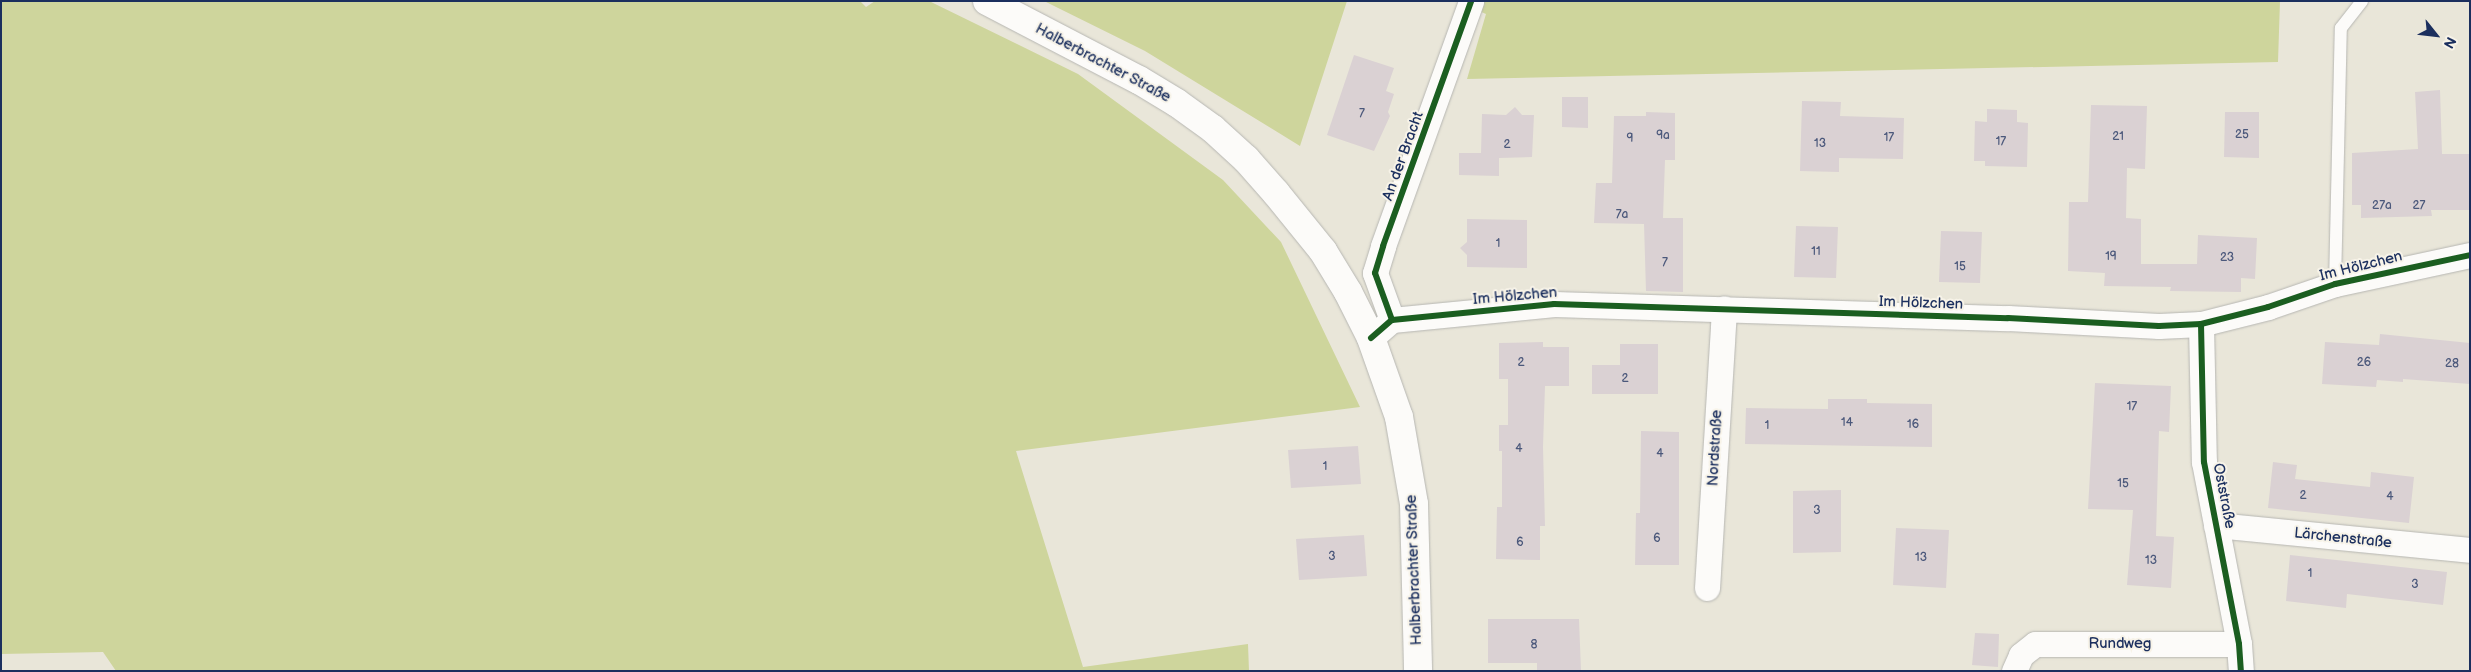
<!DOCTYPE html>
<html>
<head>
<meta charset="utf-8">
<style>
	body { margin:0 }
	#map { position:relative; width:2471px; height:672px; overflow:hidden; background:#e9e6d9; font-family:"Balsamiq Sans",sans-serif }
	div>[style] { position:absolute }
	.green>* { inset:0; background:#ced59c }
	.building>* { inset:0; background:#dad1d3 }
	.roads { filter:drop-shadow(0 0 1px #b6b6b2) drop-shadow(0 0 1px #b6b6b2) }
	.lane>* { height:12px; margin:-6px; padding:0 6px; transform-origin:6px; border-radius:6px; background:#fcfbf9 }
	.street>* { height:25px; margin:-12.5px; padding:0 12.5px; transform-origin:12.5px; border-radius:12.5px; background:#fcfbf9 }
	.secondary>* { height:28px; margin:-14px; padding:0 14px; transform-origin:14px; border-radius:14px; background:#fcfbf9 }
	.cycleway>* { height:6px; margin:-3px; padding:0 3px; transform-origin:3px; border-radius:3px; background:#1b5e20 }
	span { translate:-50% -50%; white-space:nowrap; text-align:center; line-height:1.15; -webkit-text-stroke:4px #f7f3e8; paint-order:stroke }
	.number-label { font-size:12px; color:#4b587b }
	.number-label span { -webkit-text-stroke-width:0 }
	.street-label { font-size:15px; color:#1b2f5e }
	.frame { position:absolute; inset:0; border:2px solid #1b2f5e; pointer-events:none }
	.north { position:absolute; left:2411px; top:10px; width:50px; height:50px; -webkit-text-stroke:4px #f7f3e8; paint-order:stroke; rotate:119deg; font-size:14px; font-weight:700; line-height:20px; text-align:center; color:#1b2f5e }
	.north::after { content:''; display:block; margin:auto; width:18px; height:22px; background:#1b2f5e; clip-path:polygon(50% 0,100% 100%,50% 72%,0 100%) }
</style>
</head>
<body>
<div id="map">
	<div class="green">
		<i style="clip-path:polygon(1px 1px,860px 1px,866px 7px,875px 1px,929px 1px,1078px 74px,1223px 180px,1281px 242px,1360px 407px,1016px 451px,1083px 667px,1248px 644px,1249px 671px,116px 671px,103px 652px,1px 654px)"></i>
		<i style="clip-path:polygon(1044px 1px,1347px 1px,1300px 146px,1145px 51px)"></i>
		<i style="clip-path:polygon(1456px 1px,2280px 1px,2278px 62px,1467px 79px,1486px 14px)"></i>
	</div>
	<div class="building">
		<i style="clip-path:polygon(1354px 55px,1394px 68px,1386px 91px,1394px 94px,1388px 112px,1390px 116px,1374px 151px,1327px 135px)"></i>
		<i style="clip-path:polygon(2440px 90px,2442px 154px,2470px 154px,2470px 210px,2431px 210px,2432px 216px,2361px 218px,2361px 205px,2352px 205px,2352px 153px,2418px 149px,2415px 92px)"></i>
		<i style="clip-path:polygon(1562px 97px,1588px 97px,1588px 128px,1562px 127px)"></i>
		<i style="clip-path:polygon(1802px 101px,1841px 102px,1840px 116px,1904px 118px,1903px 159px,1839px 158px,1839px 172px,1800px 171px)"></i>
		<i style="clip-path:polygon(2091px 105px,2147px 106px,2145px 169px,2127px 168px,2126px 218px,2141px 219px,2141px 264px,2197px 264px,2198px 235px,2257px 238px,2255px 279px,2241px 278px,2241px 292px,2170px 291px,2171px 287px,2104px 286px,2105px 273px,2068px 271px,2069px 202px,2088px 202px)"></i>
		<i style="clip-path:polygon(1515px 107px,1522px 115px,1534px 115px,1532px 157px,1499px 158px,1499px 176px,1459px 175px,1459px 153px,1481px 153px,1482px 114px,1506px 115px)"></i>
		<i style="clip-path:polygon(1987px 109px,2017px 110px,2017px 122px,2028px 123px,2027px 167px,1985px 166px,1985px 161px,1974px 161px,1975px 121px,1987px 122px)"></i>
		<i style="clip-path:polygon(1646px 112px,1675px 113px,1675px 160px,1665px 160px,1663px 218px,1683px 218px,1683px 292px,1646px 291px,1644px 224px,1594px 223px,1596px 183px,1612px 183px,1614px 116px,1646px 116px)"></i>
		<i style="clip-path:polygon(2225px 112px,2259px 112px,2259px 158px,2224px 157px)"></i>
		<i style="clip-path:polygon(1467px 219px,1527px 220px,1527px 268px,1467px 267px,1467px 255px,1460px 248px,1467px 242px)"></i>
		<i style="clip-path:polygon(1796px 226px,1838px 227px,1836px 278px,1794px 277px)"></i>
		<i style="clip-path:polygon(1941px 231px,1982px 232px,1980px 283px,1939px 282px)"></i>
		<i style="clip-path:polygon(2380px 334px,2470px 343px,2470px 384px,2403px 379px,2403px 382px,2377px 380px,2376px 387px,2322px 384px,2325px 342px,2379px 345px)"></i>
		<i style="clip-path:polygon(1543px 342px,1543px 347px,1569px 347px,1569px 386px,1545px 386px,1543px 447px,1545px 526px,1540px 526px,1540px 560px,1496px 559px,1497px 507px,1502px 507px,1502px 451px,1499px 451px,1499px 425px,1508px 425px,1508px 379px,1499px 379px,1499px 343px)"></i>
		<i style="clip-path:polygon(1620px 344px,1658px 344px,1658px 394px,1592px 394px,1592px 365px,1620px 365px)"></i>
		<i style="clip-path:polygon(2095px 383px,2171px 386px,2169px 432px,2159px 431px,2156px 536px,2174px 537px,2171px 588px,2127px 585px,2133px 510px,2088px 509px)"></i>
		<i style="clip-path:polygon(1828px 399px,1867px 399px,1867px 403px,1932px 404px,1932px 447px,1745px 444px,1746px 408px,1828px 409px)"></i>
		<i style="clip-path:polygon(1641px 431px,1679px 432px,1679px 565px,1635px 565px,1636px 513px,1640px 513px)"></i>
		<i style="clip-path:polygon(1358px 446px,1361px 484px,1291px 488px,1288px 450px)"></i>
		<i style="clip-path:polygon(2273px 462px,2297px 465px,2295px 479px,2370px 487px,2371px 472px,2414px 477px,2409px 523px,2268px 508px)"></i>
		<i style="clip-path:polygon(1841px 490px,1841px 552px,1793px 553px,1793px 491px)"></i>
		<i style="clip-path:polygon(1896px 528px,1949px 530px,1946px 588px,1893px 585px)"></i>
		<i style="clip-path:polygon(1364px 535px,1367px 576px,1299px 580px,1296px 539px)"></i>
		<i style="clip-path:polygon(2290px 555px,2447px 572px,2443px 605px,2347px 594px,2346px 608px,2286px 601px)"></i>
		<i style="clip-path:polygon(1488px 619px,1579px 619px,1581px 671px,1537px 671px,1537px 663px,1488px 663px)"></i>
		<i style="clip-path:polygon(1975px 633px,1999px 634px,1998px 667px,1972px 665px)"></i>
	</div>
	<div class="roads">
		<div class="lane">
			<i style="left:2335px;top:284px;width:256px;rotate:-88.7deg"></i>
			<i style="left:2341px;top:28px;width:34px;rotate:-52deg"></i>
		</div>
		<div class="street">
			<i style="left:1392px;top:320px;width:50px;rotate:-109.9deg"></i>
			<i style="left:1375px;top:273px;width:28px;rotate:-73deg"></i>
			<i style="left:1383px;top:246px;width:260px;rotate:-70.2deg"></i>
			<i style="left:2201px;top:324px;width:138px;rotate:88.8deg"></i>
			<i style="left:2204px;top:462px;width:185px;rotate:79.1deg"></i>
			<i style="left:2239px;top:644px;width:27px;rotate:86deg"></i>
			<i style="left:1371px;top:338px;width:28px;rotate:-41deg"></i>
			<i style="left:1392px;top:320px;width:163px;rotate:-5.6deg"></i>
			<i style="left:1554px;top:304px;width:454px;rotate:1.8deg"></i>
			<i style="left:2008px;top:318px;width:151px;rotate:3deg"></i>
			<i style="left:2159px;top:326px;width:42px;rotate:-2.7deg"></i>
			<i style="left:2201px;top:324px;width:69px;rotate:-14.2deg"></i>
			<i style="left:2268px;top:307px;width:71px;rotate:-18.9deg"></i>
			<i style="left:2335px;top:284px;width:138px;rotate:-12.1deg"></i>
			<i style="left:2216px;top:525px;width:255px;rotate:5.6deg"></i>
			<i style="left:1707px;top:588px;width:280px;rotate:-86.5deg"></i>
			<i style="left:2014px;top:671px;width:17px;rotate:-66deg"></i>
			<i style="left:2021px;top:655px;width:18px;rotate:-38deg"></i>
			<i style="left:2035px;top:644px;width:204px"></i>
		</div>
		<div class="secondary">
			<i style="left:987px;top:1px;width:171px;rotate:27.5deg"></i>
			<i style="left:1139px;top:80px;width:44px;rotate:31.2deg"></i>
			<i style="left:1177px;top:103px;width:44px;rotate:35.8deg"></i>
			<i style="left:1213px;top:129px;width:45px;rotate:42.3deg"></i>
			<i style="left:1246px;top:159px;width:45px;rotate:48.6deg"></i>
			<i style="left:1276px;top:193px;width:75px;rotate:51deg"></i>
			<i style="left:1323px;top:251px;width:48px;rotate:58.6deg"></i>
			<i style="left:1348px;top:292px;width:51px;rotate:63.4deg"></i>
			<i style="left:1371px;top:338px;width:84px;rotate:70.5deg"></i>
			<i style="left:1399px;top:417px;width:88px;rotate:80.2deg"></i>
			<i style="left:1414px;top:504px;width:167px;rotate:88.6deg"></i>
		</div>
	</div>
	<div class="cycleway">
		<i style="left:1392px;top:320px;width:50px;rotate:-109.9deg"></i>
		<i style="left:1375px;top:273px;width:28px;rotate:-73deg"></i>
		<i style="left:1383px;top:246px;width:260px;rotate:-70.2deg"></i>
		<i style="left:2201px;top:324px;width:138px;rotate:88.8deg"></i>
		<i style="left:2204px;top:462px;width:185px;rotate:79.1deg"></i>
		<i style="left:2239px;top:644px;width:27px;rotate:86deg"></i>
		<i style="left:1371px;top:338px;width:28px;rotate:-41deg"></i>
		<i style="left:1392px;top:320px;width:163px;rotate:-5.6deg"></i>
		<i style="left:1554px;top:304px;width:454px;rotate:1.8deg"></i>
		<i style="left:2008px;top:318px;width:151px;rotate:3deg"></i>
		<i style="left:2159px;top:326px;width:42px;rotate:-2.7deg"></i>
		<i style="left:2201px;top:324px;width:69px;rotate:-14.2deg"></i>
		<i style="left:2268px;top:307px;width:71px;rotate:-18.9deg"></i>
		<i style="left:2335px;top:284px;width:138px;rotate:-12.1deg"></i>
	</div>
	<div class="number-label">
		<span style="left:1362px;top:114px">7</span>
		<span style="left:2242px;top:135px">25</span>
		<span style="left:1663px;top:136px">9a</span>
		<span style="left:2118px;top:137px">21</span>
		<span style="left:1889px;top:138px">17</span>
		<span style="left:1630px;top:139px">9</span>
		<span style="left:2001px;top:142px">17</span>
		<span style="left:1820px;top:144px">13</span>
		<span style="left:1507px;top:145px">2</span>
		<span style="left:2382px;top:206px">27a</span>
		<span style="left:2419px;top:206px">27</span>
		<span style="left:1622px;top:215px">7a</span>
		<span style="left:1498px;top:244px">1</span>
		<span style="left:1816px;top:252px">11</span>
		<span style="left:2111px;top:257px">19</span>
		<span style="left:2227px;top:258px">23</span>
		<span style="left:1665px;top:263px">7</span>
		<span style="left:1960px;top:267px">15</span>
		<span style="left:1521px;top:363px">2</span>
		<span style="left:2364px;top:363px">26</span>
		<span style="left:2452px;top:364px">28</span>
		<span style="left:1625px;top:379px">2</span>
		<span style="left:2132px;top:407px">17</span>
		<span style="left:1847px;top:423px">14</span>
		<span style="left:1913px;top:425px">16</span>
		<span style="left:1767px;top:426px">1</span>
		<span style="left:1519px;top:449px">4</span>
		<span style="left:1660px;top:454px">4</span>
		<span style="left:1325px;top:467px">1</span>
		<span style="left:2123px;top:484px">15</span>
		<span style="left:2303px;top:496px">2</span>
		<span style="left:2390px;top:497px">4</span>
		<span style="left:1817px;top:511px">3</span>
		<span style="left:1657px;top:539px">6</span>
		<span style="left:1520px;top:543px">6</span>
		<span style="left:1332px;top:557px">3</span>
		<span style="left:1921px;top:558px">13</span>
		<span style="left:2151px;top:561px">13</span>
		<span style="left:2310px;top:574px">1</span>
		<span style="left:2415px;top:585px">3</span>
		<span style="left:1534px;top:645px">8</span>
	</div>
	<div class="street-label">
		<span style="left:1103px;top:63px;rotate:28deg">Halberbrachter Straße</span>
		<span style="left:1403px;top:156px;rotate:-70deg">An der Bracht</span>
		<span style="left:2361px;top:266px;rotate:-14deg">Im Hölzchen</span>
		<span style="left:1515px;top:296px;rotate:-5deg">Im Hölzchen</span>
		<span style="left:1921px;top:303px;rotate:2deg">Im Hölzchen</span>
		<span style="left:1715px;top:448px;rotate:-87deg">Nordstraße</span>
		<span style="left:2224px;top:496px;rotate:79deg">Oststraße</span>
		<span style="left:2343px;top:538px;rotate:6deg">Lärchenstraße</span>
		<span style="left:1414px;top:570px;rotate:-92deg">Halberbrachter Straße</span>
		<span style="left:2120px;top:644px">Rundweg</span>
	</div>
	<div class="frame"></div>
	<div class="north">N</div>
</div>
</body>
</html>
